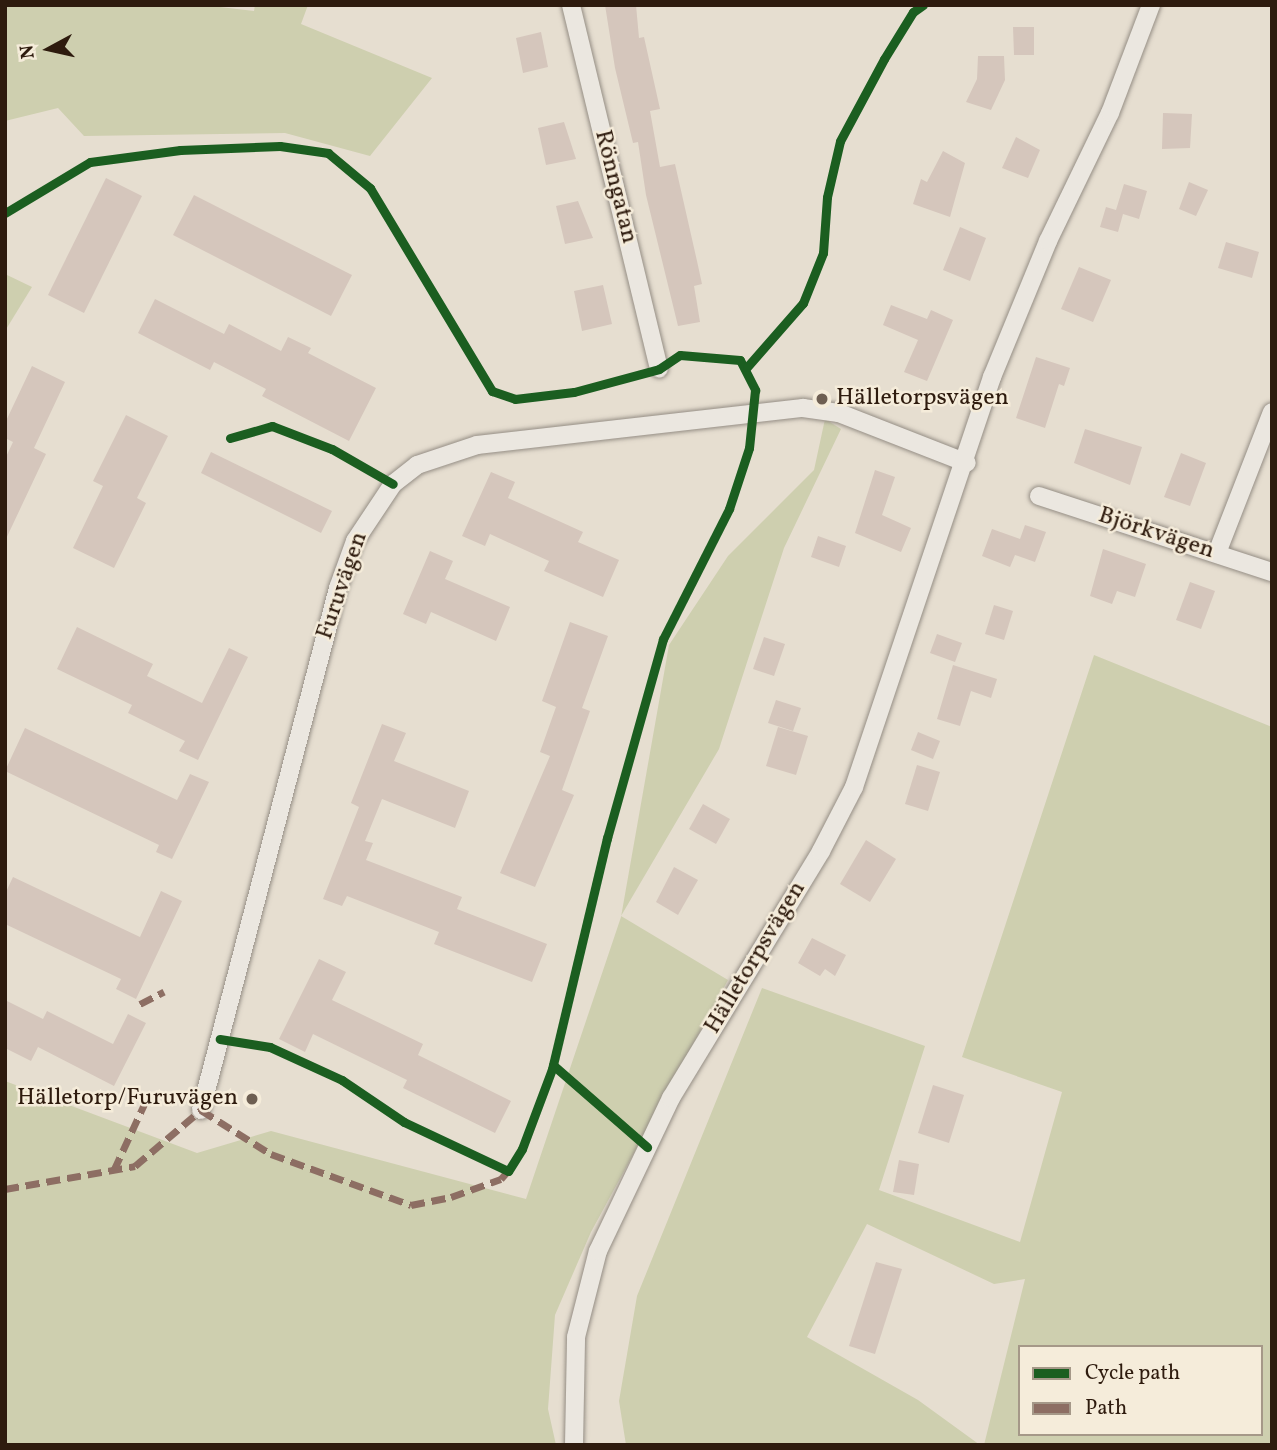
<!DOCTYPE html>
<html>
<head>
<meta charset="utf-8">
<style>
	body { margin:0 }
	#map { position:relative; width:1277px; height:1450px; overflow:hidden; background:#e6ded0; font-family:Vollkorn,serif }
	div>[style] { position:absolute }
	.green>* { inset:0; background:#cecfaf }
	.building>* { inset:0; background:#d5c6bc }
	.roads { filter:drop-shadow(0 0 2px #958e85) drop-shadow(0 0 2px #958e85) }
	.minor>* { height:18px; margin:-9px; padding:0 9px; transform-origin:9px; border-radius:9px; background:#ebe7e0 }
	.quiet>* { height:7px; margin-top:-3.5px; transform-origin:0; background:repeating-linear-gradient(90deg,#8d6e63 0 14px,transparent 0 21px) }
	.cycleway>* { height:9px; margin:-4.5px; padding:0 4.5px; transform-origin:4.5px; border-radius:4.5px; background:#1b5e20 }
	.dots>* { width:19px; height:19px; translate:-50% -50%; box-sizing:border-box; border:4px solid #f5ecda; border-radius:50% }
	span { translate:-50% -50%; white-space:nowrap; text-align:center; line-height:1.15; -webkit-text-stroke:5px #f5ecda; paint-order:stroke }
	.street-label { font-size:24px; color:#2e1b0e }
	.poi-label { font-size:24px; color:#2e1b0e }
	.left { translate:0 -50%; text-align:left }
	.right { translate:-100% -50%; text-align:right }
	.frame { position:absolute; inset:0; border:7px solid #2e1b0e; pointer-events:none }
	.legend { position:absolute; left:1018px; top:1345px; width:245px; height:91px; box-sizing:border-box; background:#f5ecda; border:2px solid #a59888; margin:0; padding:9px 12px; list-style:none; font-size:21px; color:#2e1b0e }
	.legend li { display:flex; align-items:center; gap:14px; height:35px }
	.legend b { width:35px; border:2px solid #a59888 }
	.north { position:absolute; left:14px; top:14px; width:70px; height:70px; -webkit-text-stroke:5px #f5ecda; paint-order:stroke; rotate:262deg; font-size:19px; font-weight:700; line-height:28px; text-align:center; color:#2e1b0e }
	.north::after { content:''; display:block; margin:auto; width:24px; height:32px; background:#2e1b0e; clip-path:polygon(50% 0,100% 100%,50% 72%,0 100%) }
</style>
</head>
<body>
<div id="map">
	<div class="green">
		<i style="clip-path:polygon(5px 5px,203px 5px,254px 11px,255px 5px,308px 5px,301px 24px,432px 78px,370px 156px,285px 133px,84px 136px,58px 108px,5px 121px)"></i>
		<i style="clip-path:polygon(5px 274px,32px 287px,5px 331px)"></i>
		<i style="clip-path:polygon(825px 419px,841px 429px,784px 548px,719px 749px,621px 916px,728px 980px,591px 1232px,555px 1315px,548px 1409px,556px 1445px,5px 1445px,5px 1081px,197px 1153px,271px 1131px,526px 1199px,621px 917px,669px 645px,728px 556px,814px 470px)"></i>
		<i style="clip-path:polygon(evenodd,1094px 655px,1272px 727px,1272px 1445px,984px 1445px,1025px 1279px,994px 1284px,867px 1224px,807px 1337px,918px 1400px,980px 1445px,626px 1445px,619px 1401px,637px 1296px,762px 988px,925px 1046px,879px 1190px,1020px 1242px,1062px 1092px,962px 1057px,1094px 655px,1020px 1347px,1261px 1347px,1261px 1434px,1020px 1434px,1020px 1347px)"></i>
	</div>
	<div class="building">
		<i style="clip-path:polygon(605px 5px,636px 5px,639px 38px,644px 37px,660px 109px,650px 111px,660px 167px,675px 164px,697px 261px,702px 284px,694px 286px,700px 322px,678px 326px,646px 195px,638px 142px,633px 143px,615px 68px)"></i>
		<i style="clip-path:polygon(1013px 27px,1034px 27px,1034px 55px,1014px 55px)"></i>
		<i style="clip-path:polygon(541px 32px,548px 67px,523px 73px,516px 38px)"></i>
		<i style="clip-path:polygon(978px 56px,1004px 56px,1005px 80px,991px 110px,966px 102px,977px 79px)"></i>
		<i style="clip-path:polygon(1163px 113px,1192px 114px,1190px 148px,1162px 149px)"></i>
		<i style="clip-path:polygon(564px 122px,576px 159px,546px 165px,538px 128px)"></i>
		<i style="clip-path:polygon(1016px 137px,1040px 150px,1028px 178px,1002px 168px)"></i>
		<i style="clip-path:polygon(943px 151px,965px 163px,950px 217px,913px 204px,921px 179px,927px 182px)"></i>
		<i style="clip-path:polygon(106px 178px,142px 196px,84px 313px,48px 295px)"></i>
		<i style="clip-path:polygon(1189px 182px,1208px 190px,1196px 216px,1179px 209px)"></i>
		<i style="clip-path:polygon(1124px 184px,1147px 191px,1139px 219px,1123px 214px,1118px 232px,1100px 227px,1106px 207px,1116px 210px)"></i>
		<i style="clip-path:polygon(194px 195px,352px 275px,331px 316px,173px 235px)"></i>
		<i style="clip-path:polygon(578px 201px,593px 238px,565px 244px,556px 206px)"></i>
		<i style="clip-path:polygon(960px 227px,986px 238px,970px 281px,943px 270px)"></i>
		<i style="clip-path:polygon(1226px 242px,1259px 252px,1252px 278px,1218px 268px)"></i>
		<i style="clip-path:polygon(1079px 267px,1111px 280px,1093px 322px,1061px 309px)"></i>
		<i style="clip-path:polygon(603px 285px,612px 324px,582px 331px,574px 291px)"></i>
		<i style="clip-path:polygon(155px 299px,224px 334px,229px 324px,281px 351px,288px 337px,311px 348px,308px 353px,376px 388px,349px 441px,262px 396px,266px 389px,214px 362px,210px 370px,138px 333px)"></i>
		<i style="clip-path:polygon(891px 305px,927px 319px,931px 310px,953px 320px,927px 381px,904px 372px,918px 340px,883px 325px)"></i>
		<i style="clip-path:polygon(1036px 357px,1070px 368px,1064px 386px,1059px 384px,1045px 428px,1016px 418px)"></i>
		<i style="clip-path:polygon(32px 366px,65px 382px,34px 448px,46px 454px,5px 541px,5px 459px,13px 442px,5px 438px,5px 423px)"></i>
		<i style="clip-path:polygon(126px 415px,168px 436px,137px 498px,146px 503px,114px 568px,73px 548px,103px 486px,93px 481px)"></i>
		<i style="clip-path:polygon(1085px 429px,1142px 447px,1130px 485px,1074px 463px)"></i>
		<i style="clip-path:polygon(211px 452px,332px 511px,321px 533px,201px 473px)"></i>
		<i style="clip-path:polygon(1181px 453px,1206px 463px,1190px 506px,1164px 497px)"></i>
		<i style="clip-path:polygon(875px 470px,895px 477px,882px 515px,911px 528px,901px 552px,855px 533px)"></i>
		<i style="clip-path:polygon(491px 472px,515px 482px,508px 498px,583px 532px,578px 542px,619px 560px,603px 597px,544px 571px,549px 561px,490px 534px,485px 546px,462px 536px)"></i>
		<i style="clip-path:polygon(1025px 525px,1046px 532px,1035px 562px,1015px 555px,1010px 567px,982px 556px,992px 529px,1020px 539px)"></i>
		<i style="clip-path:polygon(818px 536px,846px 546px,839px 567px,811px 557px)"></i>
		<i style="clip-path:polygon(1103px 549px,1146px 564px,1135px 597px,1117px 591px,1112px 604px,1090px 596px)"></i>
		<i style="clip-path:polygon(430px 551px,453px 561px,445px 579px,510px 607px,496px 641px,431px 612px,426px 624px,403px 614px)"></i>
		<i style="clip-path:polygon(1190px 582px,1215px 591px,1201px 629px,1176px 620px)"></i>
		<i style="clip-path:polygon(994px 605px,1013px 611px,1004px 640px,985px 634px)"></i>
		<i style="clip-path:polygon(570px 622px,608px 636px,582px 708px,590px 711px,562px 790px,574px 795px,535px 887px,500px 873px,550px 756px,540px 752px,556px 707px,542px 701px)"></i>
		<i style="clip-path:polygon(77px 627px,153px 664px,147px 676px,202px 703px,229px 648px,248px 657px,198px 760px,179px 751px,185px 741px,128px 713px,132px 705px,57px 669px)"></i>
		<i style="clip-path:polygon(937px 634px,962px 643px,955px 662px,930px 653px)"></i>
		<i style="clip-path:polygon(764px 637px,785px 644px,774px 676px,753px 669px)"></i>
		<i style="clip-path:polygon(953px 665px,997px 679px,991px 698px,971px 691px,960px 726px,937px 719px)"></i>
		<i style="clip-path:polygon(776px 700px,801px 708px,793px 731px,768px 723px)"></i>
		<i style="clip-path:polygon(382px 724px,406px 733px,394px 761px,469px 791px,455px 828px,382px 799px,365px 841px,373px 843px,366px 860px,462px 897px,457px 909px,547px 944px,532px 982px,434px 944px,439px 932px,347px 896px,342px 906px,323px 899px,359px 807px,351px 803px)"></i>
		<i style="clip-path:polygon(778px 727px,808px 736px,796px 775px,766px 766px)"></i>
		<i style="clip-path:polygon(25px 728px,177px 800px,190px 774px,209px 782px,172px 859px,156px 852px,159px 845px,5px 771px)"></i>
		<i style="clip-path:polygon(918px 732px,940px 741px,933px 759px,911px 750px)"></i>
		<i style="clip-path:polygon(917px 765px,940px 772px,928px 811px,905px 804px)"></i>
		<i style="clip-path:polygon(703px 804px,730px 819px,716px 844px,689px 829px)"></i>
		<i style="clip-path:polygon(866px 840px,896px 859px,870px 902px,840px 884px)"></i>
		<i style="clip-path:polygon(674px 867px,698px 880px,678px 915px,656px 902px)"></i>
		<i style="clip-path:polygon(13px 877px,140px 937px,161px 891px,182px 901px,136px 999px,116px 989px,121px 979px,5px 924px,5px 894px)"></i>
		<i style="clip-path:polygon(812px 938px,846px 955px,835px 976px,825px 969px,820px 976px,798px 963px)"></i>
		<i style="clip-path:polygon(319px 959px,346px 972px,332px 1000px,423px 1044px,418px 1055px,511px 1101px,495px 1133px,403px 1088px,407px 1080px,313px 1034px,305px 1052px,279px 1039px)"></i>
		<i style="clip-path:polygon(5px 1000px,43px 1019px,47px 1011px,113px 1044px,128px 1014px,146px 1023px,114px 1086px,38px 1047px,31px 1061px,5px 1048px)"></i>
		<i style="clip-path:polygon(933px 1085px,964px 1095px,949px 1143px,918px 1133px)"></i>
		<i style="clip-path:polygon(899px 1160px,919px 1164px,914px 1195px,893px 1192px)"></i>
		<i style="clip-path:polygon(876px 1262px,902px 1269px,875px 1354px,849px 1346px)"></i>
	</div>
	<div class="roads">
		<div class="minor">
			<i style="left:571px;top:5px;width:374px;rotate:76.4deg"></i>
			<i style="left:1039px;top:496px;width:245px;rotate:18.1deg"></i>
			<i style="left:1217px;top:553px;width:151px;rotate:-68.7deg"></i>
			<i style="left:201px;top:1110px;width:540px;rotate:-75.29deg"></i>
			<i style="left:338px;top:588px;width:50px;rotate:-70.1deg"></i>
			<i style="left:355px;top:541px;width:69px;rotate:-56.3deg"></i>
			<i style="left:393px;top:484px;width:31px;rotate:-38deg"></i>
			<i style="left:417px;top:465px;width:63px;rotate:-18.4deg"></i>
			<i style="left:477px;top:445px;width:328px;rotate:-6.5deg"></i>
			<i style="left:803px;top:408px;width:36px;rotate:8deg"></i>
			<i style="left:839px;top:413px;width:137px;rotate:21.3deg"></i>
			<i style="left:574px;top:1445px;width:108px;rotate:-88.9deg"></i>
			<i style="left:576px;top:1337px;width:89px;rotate:-75.7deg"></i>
			<i style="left:598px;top:1251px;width:170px;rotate:-64.5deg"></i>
			<i style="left:671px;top:1098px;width:289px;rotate:-58.7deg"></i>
			<i style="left:821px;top:851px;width:72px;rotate:-62.7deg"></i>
			<i style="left:854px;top:787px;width:433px;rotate:-71.4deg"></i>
			<i style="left:992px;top:377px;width:147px;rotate:-67.6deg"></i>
			<i style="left:1048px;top:241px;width:142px;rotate:-64.2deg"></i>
			<i style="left:1110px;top:113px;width:116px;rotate:-69.2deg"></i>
		</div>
	</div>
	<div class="quiet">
		<i style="left:140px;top:1004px;width:27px;rotate:-27deg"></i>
		<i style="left:114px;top:1170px;width:72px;rotate:-65.2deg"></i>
		<i style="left:5px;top:1189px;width:132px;rotate:-10deg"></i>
		<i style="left:135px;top:1166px;width:87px;rotate:-40.3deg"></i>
		<i style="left:201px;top:1110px;width:83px;rotate:32.2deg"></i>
		<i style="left:271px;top:1154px;width:149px;rotate:20deg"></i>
		<i style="left:411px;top:1205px;width:41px;rotate:-11.3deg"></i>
		<i style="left:451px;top:1197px;width:53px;rotate:-19.8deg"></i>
		<i style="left:501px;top:1179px;width:11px;rotate:-49deg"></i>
	</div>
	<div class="cycleway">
		<i style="left:5px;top:213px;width:99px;rotate:-31deg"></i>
		<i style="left:90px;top:162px;width:91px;rotate:-7.6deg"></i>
		<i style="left:180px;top:150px;width:100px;rotate:-2.3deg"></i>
		<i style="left:280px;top:146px;width:49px;rotate:8.3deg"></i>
		<i style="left:328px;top:153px;width:55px;rotate:39.8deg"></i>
		<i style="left:370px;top:188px;width:237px;rotate:59deg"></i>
		<i style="left:492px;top:391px;width:24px;rotate:19deg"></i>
		<i style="left:515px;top:399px;width:59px;rotate:-6.8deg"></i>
		<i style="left:574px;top:392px;width:88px;rotate:-15.1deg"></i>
		<i style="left:659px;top:369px;width:25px;rotate:-34deg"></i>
		<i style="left:680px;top:355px;width:60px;rotate:4.8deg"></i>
		<i style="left:740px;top:360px;width:34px;rotate:63deg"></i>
		<i style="left:755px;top:390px;width:58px;rotate:95.9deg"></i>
		<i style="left:749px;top:448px;width:64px;rotate:108.2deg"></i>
		<i style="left:729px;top:509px;width:146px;rotate:116.9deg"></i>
		<i style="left:663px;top:639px;width:207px;rotate:105.7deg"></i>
		<i style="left:607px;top:838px;width:237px;rotate:103.4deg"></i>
		<i style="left:552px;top:1069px;width:85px;rotate:110.6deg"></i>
		<i style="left:522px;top:1149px;width:26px;rotate:122deg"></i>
		<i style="left:508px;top:1171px;width:115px;rotate:-154.8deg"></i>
		<i style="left:404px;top:1122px;width:75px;rotate:-145.9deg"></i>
		<i style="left:342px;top:1080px;width:79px;rotate:-155.4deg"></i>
		<i style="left:270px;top:1047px;width:51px;rotate:-170.9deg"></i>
		<i style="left:747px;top:367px;width:85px;rotate:-48.8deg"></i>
		<i style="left:803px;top:303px;width:54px;rotate:-68.2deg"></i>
		<i style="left:823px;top:253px;width:56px;rotate:-85.9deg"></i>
		<i style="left:827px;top:197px;width:57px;rotate:-76.9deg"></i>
		<i style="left:840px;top:141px;width:93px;rotate:-61.8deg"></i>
		<i style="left:884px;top:59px;width:55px;rotate:-58.3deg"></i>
		<i style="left:913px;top:12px;width:12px;rotate:-35deg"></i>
		<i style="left:230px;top:438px;width:44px;rotate:-15.9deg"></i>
		<i style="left:272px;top:426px;width:64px;rotate:21deg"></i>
		<i style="left:332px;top:449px;width:70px;rotate:29.8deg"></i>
		<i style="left:553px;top:1065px;width:125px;rotate:41.1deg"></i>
	</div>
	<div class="dots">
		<i style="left:822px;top:399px;background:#6e5f52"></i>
		<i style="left:252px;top:1099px;background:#6e5f52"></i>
	</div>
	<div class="street-label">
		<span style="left:615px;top:187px;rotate:76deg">Rönngatan</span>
		<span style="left:1156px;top:534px;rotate:18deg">Björkvägen</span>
		<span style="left:343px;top:586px;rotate:-71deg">Furuvägen</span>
		<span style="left:756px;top:958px;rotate:-59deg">Hälletorpsvägen</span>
	</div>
	<div class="poi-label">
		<span class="left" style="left:836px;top:399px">Hälletorpsvägen</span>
		<span class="right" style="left:238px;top:1099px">Hälletorp/Furuvägen</span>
	</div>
	<div class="frame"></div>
	<ul class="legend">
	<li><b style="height:9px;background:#1b5e20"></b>Cycle path</li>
	<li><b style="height:9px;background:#8d6e63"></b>Path</li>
	</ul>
	<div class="north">N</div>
</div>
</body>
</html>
